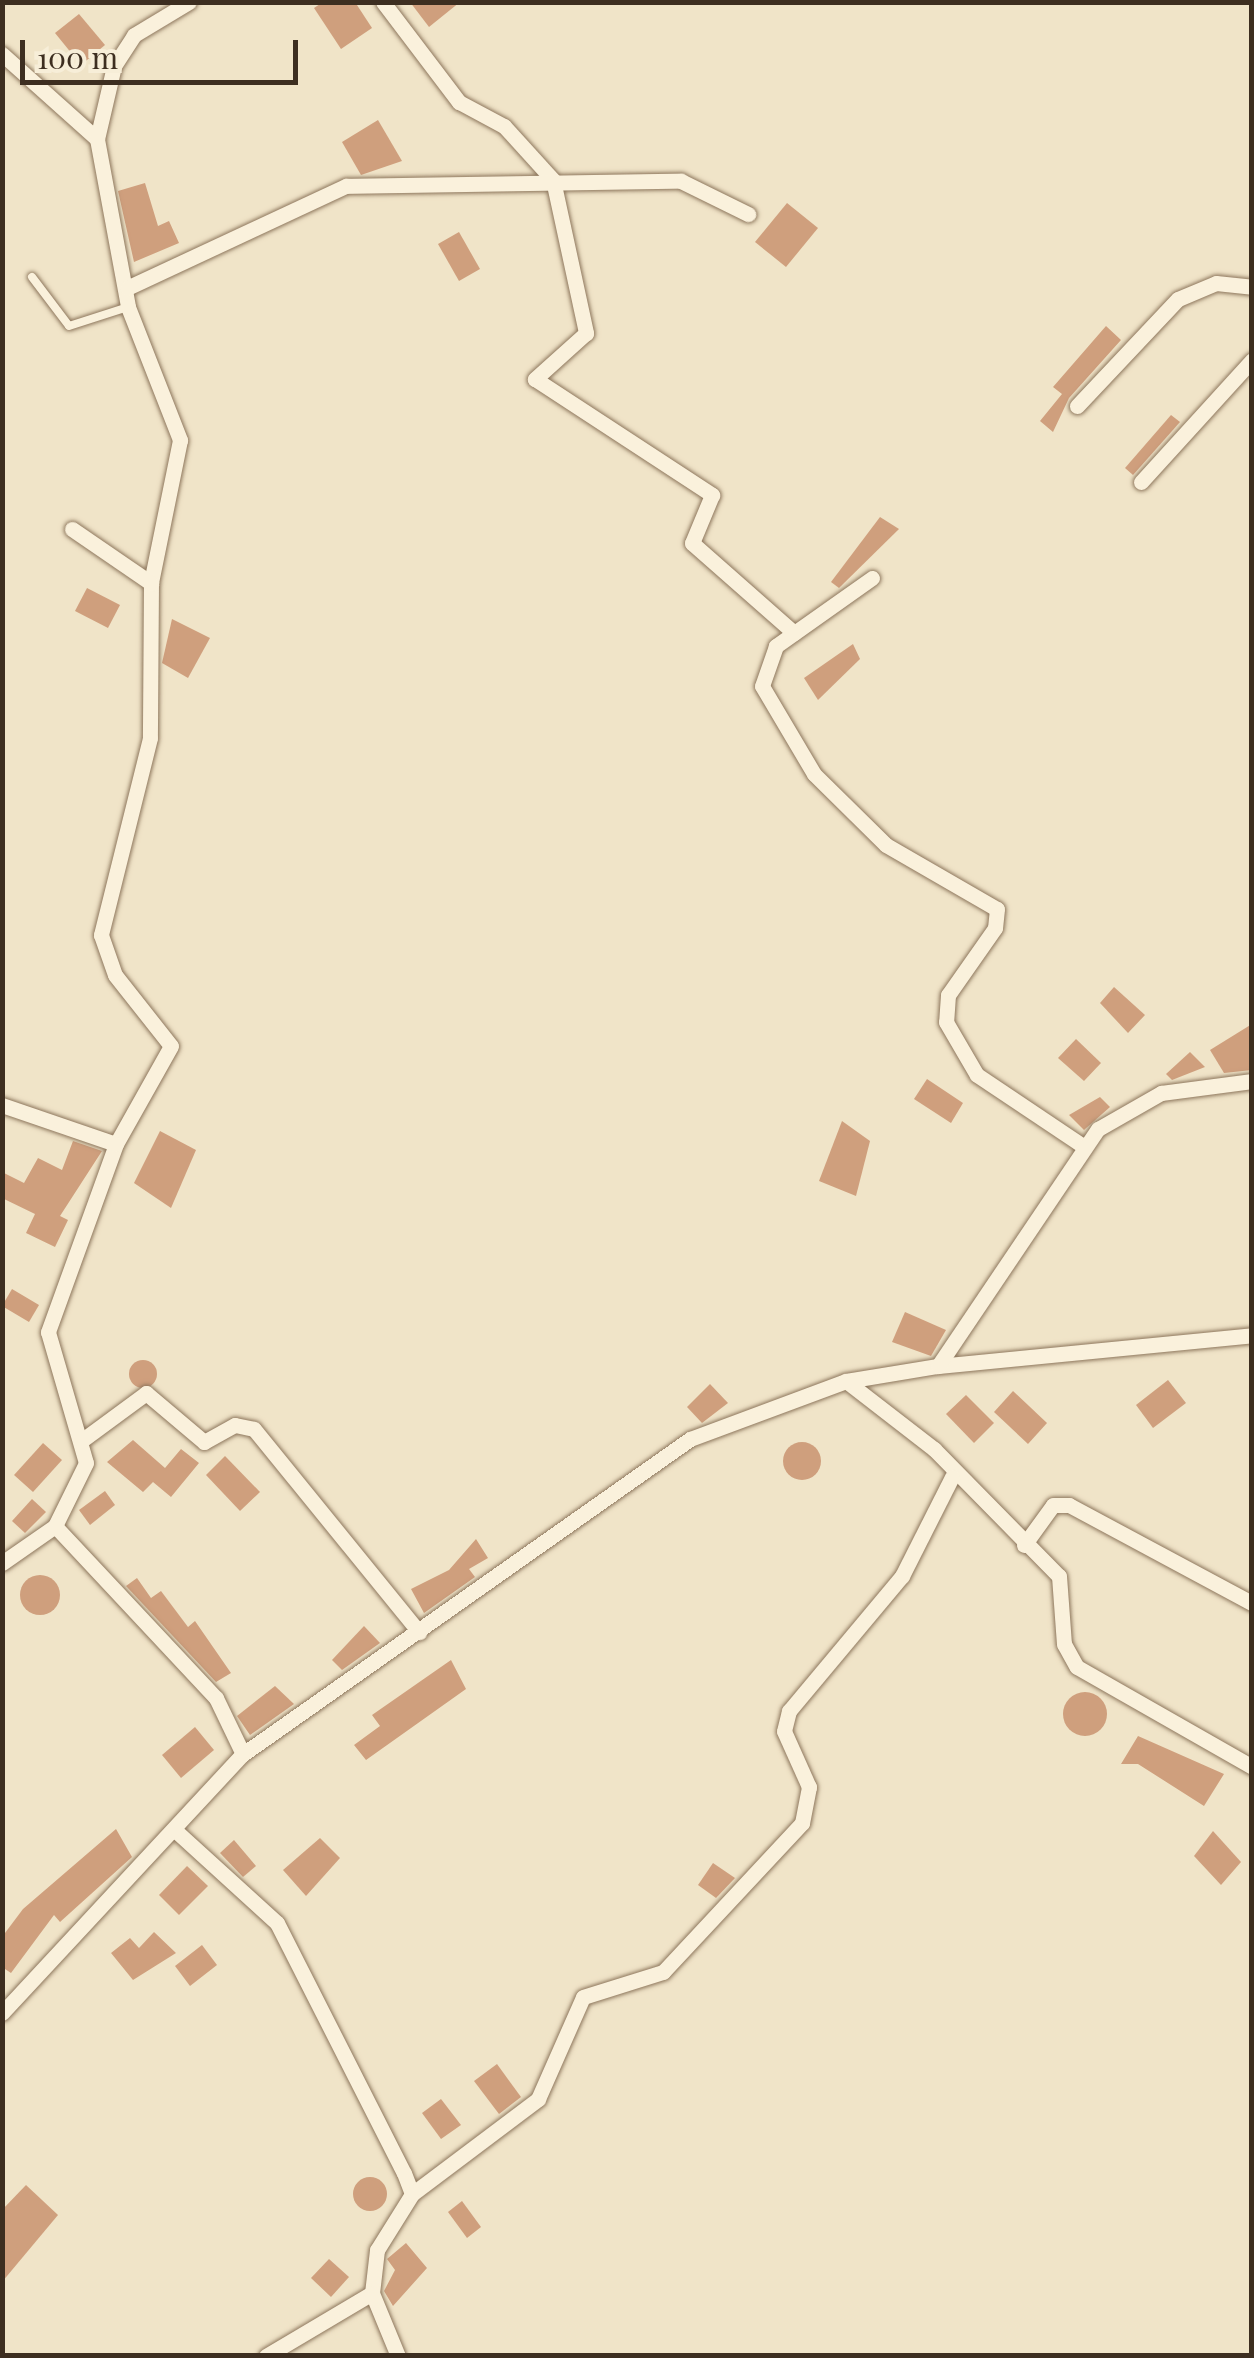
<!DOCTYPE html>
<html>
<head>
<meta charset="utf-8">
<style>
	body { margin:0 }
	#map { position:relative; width:1254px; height:2358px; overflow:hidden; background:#f0e4c8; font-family:"Playfair Display",serif }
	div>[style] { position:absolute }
	.building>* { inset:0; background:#cf9f7d }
	.round { border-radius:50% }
	.roads { filter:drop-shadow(0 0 2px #8d765c) drop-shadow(0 0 2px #8d765c) }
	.service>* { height:8px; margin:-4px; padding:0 4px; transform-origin:4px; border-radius:4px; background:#faf1dc }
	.minor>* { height:15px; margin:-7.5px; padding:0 7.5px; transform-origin:7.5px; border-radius:7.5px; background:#faf1dc }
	span { translate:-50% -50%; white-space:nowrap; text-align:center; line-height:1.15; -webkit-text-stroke:8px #f7eed8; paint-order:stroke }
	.frame { position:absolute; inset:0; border:5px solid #3d2e20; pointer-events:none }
	.scale { position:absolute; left:20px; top:40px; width:278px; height:45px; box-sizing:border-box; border:5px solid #3d2e20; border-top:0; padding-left:12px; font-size:30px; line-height:35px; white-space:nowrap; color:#3d2e20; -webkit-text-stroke:8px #f7eed8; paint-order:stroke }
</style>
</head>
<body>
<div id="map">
	<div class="building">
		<i style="clip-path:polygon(323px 2px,355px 2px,372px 28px,341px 49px,314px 8px)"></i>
		<i style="clip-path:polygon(410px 2px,460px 2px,429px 27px)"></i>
		<i style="clip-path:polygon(79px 14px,105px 45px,81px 65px,55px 33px)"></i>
		<i style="clip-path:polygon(378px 120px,402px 161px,361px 175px,342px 142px)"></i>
		<i style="clip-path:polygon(145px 183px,158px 226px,169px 221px,179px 243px,134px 262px,118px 191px)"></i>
		<i style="clip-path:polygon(787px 203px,818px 228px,786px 267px,755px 242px)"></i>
		<i style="clip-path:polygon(459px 232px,480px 269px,459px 281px,438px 244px)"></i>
		<i style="clip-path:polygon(1106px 326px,1121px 340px,1069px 398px,1053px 432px,1040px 421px,1062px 394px,1053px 387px)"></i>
		<i style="clip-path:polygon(1171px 415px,1180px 422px,1133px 475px,1125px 468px)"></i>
		<i style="clip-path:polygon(880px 517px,899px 529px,839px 588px,831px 582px)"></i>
		<i style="clip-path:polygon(87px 588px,120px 605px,108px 628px,75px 611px)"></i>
		<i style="clip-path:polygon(172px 619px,210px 638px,188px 678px,162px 663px)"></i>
		<i style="clip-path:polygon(853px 644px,860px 659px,818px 700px,804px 678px)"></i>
		<i style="clip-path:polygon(1114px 987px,1145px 1015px,1128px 1033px,1100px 1003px)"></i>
		<i style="clip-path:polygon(1252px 1024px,1252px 1070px,1224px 1073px,1210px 1050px)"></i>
		<i style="clip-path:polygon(1076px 1039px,1101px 1063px,1084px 1081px,1058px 1058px)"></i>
		<i style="clip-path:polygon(1190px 1052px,1205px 1067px,1172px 1080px,1166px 1074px)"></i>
		<i style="clip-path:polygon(927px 1079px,963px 1103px,951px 1123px,914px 1099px)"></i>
		<i style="clip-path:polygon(1100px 1097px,1110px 1107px,1084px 1130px,1069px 1115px)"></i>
		<i style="clip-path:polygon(842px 1121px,870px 1141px,856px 1196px,819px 1181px)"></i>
		<i style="clip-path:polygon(160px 1131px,196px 1150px,171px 1208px,134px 1183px)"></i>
		<i style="clip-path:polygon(73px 1141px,102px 1151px,60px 1216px,68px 1220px,55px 1247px,26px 1233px,35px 1214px,2px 1198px,2px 1172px,24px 1183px,38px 1158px,62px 1170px)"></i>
		<i style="clip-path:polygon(12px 1289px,39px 1305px,29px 1322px,2px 1306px)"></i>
		<i style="clip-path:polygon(905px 1312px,946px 1330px,931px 1356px,892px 1342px)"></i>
		<i class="round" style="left:129px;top:1360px;width:28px;height:28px"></i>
		<i style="clip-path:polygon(1168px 1380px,1186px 1403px,1153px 1428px,1136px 1405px)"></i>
		<i style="clip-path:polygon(710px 1384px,728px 1403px,702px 1423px,687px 1407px)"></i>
		<i style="clip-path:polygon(1013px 1391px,1047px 1423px,1028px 1444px,994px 1412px)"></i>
		<i style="clip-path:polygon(966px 1395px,994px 1423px,974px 1443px,946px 1414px)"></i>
		<i style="clip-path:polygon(133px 1440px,165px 1468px,181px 1449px,199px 1463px,171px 1497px,153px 1482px,143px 1492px,107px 1462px)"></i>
		<i class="round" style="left:783px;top:1442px;width:38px;height:38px"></i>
		<i style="clip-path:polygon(43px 1443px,62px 1460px,33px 1492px,14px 1475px)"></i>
		<i style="clip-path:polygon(225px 1456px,260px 1492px,240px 1511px,206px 1475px)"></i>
		<i style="clip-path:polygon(105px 1491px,115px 1505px,90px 1525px,79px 1510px)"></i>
		<i style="clip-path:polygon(32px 1499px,46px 1512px,25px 1533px,12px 1521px)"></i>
		<i style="clip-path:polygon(476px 1539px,488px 1558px,469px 1569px,475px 1577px,424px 1613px,411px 1589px,449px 1570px)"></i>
		<i class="round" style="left:20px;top:1575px;width:40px;height:40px"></i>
		<i style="clip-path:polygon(137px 1578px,151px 1598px,161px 1591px,188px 1627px,195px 1621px,231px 1673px,216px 1682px,126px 1586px)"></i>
		<i style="clip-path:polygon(364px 1626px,380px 1643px,342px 1670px,332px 1660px)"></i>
		<i style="clip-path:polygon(451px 1660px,466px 1689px,366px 1760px,354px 1745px,380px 1726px,372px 1715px)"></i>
		<i style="clip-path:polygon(275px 1686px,294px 1704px,250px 1735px,237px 1716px)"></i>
		<i class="round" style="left:1063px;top:1692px;width:44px;height:44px"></i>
		<i style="clip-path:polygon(195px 1727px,214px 1750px,181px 1778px,162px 1755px)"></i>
		<i style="clip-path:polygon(1138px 1736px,1224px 1774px,1204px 1806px,1138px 1764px,1121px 1764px)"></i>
		<i style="clip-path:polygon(116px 1829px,132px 1857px,60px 1922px,54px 1915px,11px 1973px,2px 1967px,2px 1937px,23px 1909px)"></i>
		<i style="clip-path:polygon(1213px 1831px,1241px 1862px,1221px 1885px,1194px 1856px)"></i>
		<i style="clip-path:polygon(320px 1838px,340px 1858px,306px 1896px,283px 1870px)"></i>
		<i style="clip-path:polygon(234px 1840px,256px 1866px,243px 1877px,220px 1853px)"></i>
		<i style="clip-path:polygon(713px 1863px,735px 1878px,716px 1898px,698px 1885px)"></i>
		<i style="clip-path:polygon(187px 1866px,208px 1886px,179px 1915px,159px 1895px)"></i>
		<i style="clip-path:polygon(154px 1932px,176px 1953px,133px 1980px,111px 1953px,130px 1938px,139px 1948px)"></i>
		<i style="clip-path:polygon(202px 1945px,217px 1965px,190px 1986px,175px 1966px)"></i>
		<i style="clip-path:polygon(497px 2064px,521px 2097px,499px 2114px,474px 2081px)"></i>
		<i style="clip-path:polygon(441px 2099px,461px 2125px,441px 2139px,422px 2113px)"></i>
		<i class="round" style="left:353px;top:2177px;width:34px;height:34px"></i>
		<i style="clip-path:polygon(26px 2185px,58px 2215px,2px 2282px,2px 2210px)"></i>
		<i style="clip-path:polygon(462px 2201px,481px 2227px,467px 2238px,448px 2212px)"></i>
		<i style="clip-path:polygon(406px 2243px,427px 2268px,393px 2306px,384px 2291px,395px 2270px,387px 2259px)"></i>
		<i style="clip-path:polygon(329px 2259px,349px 2277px,331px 2297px,311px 2278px)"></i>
	</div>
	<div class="roads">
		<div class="service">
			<i style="left:32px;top:277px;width:61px;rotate:52.9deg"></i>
			<i style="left:69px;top:326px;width:62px;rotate:-17.9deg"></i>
		</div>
		<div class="minor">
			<i style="left:383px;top:2px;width:126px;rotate:52.8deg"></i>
			<i style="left:459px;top:102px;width:51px;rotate:28.1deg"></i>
			<i style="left:504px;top:126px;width:73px;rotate:47.8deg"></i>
			<i style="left:553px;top:180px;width:157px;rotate:77.8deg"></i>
			<i style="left:586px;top:333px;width:69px;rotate:138deg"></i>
			<i style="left:535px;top:379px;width:212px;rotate:33.2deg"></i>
			<i style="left:712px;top:495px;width:52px;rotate:112.6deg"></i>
			<i style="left:692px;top:543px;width:136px;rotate:41.4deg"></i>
			<i style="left:2px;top:54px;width:127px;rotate:41.8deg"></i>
			<i style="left:97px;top:139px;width:171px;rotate:79.5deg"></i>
			<i style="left:128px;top:307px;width:143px;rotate:68.6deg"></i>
			<i style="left:180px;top:440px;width:146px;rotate:101.5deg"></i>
			<i style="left:151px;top:583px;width:155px;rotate:90.4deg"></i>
			<i style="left:150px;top:738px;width:203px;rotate:104deg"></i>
			<i style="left:101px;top:935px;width:42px;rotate:70.7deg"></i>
			<i style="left:115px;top:975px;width:90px;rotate:51.7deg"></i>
			<i style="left:171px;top:1046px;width:112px;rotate:119.3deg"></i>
			<i style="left:116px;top:1144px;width:200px;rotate:109.9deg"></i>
			<i style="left:48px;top:1332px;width:136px;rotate:73.8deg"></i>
			<i style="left:86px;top:1463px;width:70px;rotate:116.2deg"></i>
			<i style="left:55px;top:1526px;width:236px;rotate:46.9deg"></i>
			<i style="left:216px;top:1698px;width:62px;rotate:64.3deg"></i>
			<i style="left:97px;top:139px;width:75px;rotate:-76.9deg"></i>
			<i style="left:114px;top:66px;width:37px;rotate:-57deg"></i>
			<i style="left:134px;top:35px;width:64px;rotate:-31deg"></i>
			<i style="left:127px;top:288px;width:242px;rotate:-25deg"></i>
			<i style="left:346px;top:186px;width:335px;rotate:-0.9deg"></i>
			<i style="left:681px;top:181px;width:75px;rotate:26.2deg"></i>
			<i style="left:1077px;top:406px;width:147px;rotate:-46.7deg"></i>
			<i style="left:1178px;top:299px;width:41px;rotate:-22.8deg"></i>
			<i style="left:1216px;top:283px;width:36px;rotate:6deg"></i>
			<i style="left:1141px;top:482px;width:165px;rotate:-47.7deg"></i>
			<i style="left:72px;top:529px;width:96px;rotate:34.4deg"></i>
			<i style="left:872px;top:578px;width:118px;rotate:144.7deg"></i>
			<i style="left:776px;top:646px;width:42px;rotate:109.3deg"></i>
			<i style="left:762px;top:686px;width:102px;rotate:59.4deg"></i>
			<i style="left:814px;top:774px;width:101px;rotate:44.6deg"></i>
			<i style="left:886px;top:845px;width:128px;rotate:30deg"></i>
			<i style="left:997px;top:909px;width:19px;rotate:96deg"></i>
			<i style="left:995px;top:928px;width:82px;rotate:125deg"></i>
			<i style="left:948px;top:995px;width:27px;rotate:94deg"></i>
			<i style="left:946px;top:1022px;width:61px;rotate:59.7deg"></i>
			<i style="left:977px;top:1075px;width:128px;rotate:33.8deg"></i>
			<i style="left:2px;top:1105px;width:120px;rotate:18.9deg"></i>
			<i style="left:938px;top:1366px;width:316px;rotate:-5.6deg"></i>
			<i style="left:846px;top:1381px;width:111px;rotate:37.7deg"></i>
			<i style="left:934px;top:1449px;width:178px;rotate:45.5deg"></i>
			<i style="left:1059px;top:1576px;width:68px;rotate:85.8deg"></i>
			<i style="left:1064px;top:1644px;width:26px;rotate:61deg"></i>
			<i style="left:1077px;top:1667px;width:202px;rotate:29.7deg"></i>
			<i style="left:81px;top:1441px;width:81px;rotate:-36.4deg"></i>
			<i style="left:146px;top:1393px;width:76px;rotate:40.2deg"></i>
			<i style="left:204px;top:1442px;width:35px;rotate:-29deg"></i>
			<i style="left:235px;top:1425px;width:19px;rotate:12deg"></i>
			<i style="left:254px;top:1429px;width:262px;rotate:50.9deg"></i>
			<i style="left:1024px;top:1545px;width:49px;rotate:-54.1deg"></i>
			<i style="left:1053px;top:1505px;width:16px"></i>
			<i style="left:1069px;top:1505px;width:208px;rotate:28.2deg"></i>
			<i style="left:2px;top:1563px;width:65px;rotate:-34.9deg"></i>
			<i style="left:177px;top:1832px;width:135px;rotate:42.3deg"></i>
			<i style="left:277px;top:1923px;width:280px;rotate:63.1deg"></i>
			<i style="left:404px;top:2173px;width:22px;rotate:69deg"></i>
			<i style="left:412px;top:2194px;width:66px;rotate:122deg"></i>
			<i style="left:377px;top:2250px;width:43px;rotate:96.6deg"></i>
			<i style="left:372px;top:2293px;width:68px;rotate:67.6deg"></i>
			<i style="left:2px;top:2013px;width:354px;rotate:-47.1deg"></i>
			<i style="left:243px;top:1754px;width:547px;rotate:-35.17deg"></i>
			<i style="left:690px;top:1439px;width:166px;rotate:-20.4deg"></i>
			<i style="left:846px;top:1381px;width:93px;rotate:-9.3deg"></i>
			<i style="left:938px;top:1366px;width:286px;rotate:-56deg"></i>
			<i style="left:1098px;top:1129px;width:73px;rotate:-29.7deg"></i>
			<i style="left:1161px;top:1093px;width:92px;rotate:-7.5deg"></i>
			<i style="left:412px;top:2194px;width:158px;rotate:-37deg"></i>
			<i style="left:538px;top:2099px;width:111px;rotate:-66.2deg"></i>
			<i style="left:583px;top:1997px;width:84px;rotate:-17.4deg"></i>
			<i style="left:663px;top:1972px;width:204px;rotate:-47deg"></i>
			<i style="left:802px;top:1823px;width:37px;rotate:-79deg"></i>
			<i style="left:809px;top:1787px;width:61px;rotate:-114.1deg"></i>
			<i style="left:784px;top:1731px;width:21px;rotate:-76deg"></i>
			<i style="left:789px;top:1711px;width:176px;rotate:-50.1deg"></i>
			<i style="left:902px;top:1576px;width:111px;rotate:-63.2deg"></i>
			<i style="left:266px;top:2356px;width:123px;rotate:-30.7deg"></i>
		</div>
	</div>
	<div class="frame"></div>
	<div class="scale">100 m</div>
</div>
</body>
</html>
